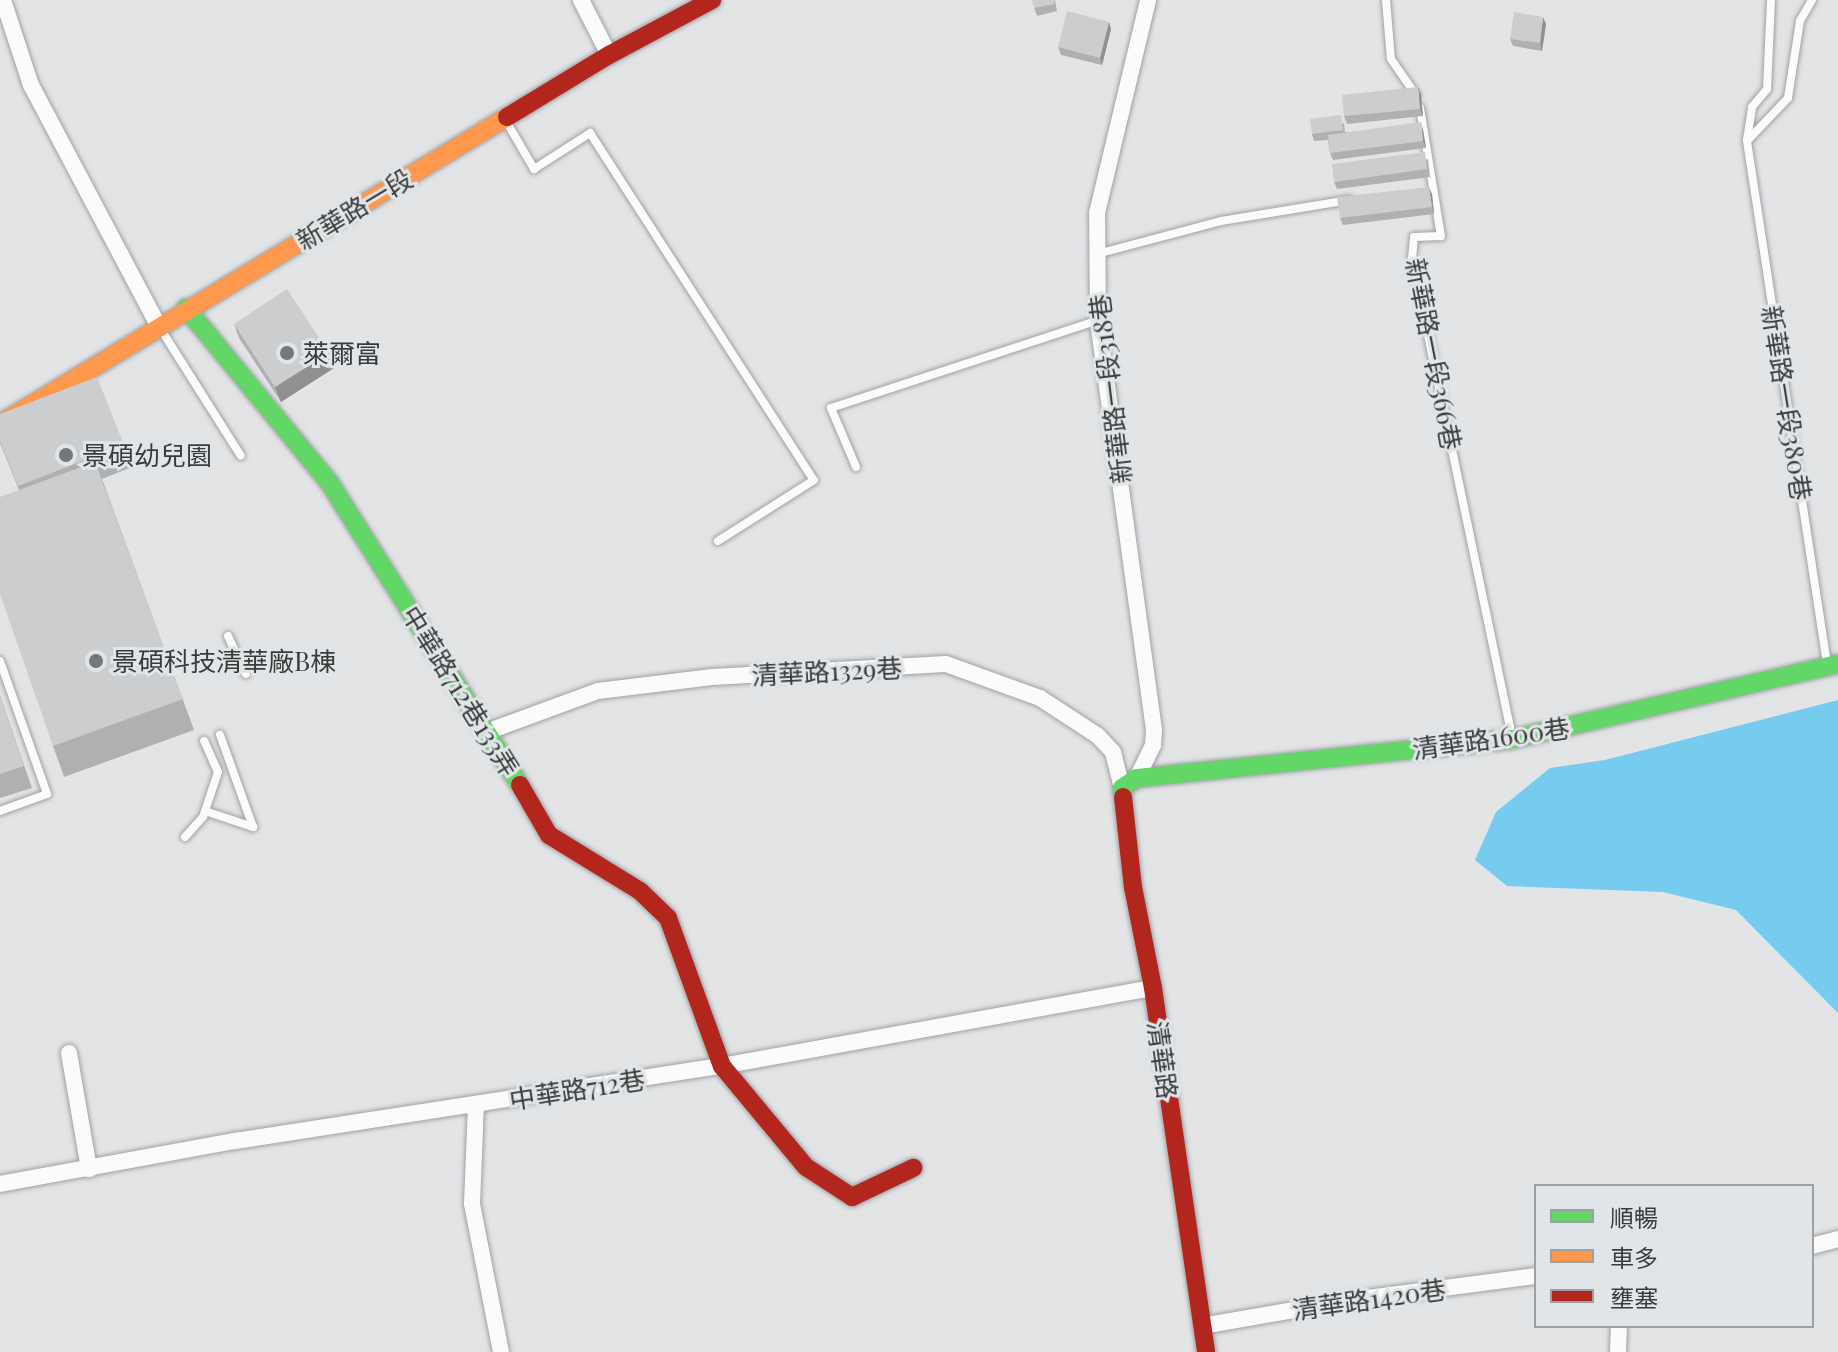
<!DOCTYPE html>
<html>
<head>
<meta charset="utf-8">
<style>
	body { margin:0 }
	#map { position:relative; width:1838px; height:1352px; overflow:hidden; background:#e2e4e6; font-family:"Playfair Display","Noto Sans TC",serif }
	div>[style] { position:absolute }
	.water>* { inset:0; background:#76ccee }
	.roads { filter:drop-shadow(0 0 2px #a0a1a3) drop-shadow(0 0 2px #a0a1a3) }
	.lane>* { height:8px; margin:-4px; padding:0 4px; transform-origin:4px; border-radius:4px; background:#fbfbfb }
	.street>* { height:16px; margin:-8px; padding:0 8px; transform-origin:8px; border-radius:8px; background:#fbfbfb }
	.fast>* { height:18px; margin:-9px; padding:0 9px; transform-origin:9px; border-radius:9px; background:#63d668 }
	.slow>* { height:18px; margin:-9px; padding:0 9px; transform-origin:9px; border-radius:9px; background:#ff974d }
	.jam>* { height:18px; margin:-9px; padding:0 9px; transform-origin:9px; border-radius:9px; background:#b3261e }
	.wall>* { inset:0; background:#afb0b1 }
	.shaded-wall>* { inset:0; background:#8f9090 }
	.building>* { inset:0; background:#cccdce }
	.dots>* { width:22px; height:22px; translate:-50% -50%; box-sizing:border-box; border:4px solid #e1e5e7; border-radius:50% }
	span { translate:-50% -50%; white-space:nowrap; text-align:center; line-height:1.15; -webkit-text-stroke:6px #e1e5e7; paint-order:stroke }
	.street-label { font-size:26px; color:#3a3c3c }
	.poi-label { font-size:26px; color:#3a3c3c }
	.left { translate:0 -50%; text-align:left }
	.legend { position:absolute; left:1534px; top:1184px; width:280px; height:144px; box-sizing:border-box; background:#e1e5e7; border:2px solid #9ea1a3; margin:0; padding:10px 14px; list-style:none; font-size:24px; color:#3a3c3c }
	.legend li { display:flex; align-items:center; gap:16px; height:40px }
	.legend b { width:40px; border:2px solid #9ea1a3 }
</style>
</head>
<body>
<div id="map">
	<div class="water">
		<i style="clip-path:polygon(1838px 700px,1838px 1013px,1736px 910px,1663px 892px,1507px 886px,1475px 860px,1496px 812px,1550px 768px,1605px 760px)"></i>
	</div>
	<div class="roads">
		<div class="lane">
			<i style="left:1386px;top:0;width:59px;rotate:85.2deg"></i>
			<i style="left:1391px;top:59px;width:44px;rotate:55.2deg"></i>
			<i style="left:1812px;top:0;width:24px;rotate:120deg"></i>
			<i style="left:1800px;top:21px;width:78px;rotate:98.9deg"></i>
			<i style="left:1788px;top:98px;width:59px;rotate:133.6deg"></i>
			<i style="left:1747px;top:141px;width:529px;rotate:81.3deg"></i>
			<i style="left:1420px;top:108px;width:130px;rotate:80.7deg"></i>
			<i style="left:1441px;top:236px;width:27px;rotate:178deg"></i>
			<i style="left:1414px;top:237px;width:21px;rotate:95deg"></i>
			<i style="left:1412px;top:258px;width:488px;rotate:78.2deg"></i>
			<i style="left:506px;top:121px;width:56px;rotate:59.7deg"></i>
			<i style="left:534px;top:169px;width:67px;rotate:-32.7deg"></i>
			<i style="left:590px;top:133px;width:413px;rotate:57.2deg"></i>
			<i style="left:814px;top:480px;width:114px;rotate:147.6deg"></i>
			<i style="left:1747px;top:140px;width:33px;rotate:-81deg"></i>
			<i style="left:1752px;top:107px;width:23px;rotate:-50deg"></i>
			<i style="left:1767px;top:89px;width:89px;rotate:-87.4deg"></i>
			<i style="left:1097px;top:254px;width:128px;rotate:-14.9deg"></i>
			<i style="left:1221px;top:221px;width:130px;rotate:-9.3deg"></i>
			<i style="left:160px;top:328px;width:151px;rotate:57.7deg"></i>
			<i style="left:856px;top:467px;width:64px;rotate:-113deg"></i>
			<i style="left:831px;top:408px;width:281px;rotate:-18.2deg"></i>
			<i style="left:228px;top:636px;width:42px;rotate:64.7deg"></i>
			<i style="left:0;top:661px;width:141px;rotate:70.5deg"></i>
			<i style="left:47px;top:794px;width:50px;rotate:160.1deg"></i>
			<i style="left:205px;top:811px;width:51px;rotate:18.4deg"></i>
			<i style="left:253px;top:827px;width:98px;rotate:-109.7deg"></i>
			<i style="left:185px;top:837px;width:27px;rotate:-48deg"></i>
			<i style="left:203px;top:817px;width:47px;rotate:-71.6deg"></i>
			<i style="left:218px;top:772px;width:34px;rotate:-114deg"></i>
		</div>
		<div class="street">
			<i style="left:3px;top:0;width:89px;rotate:71.8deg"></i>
			<i style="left:31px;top:85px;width:272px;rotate:62.1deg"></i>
			<i style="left:581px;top:0;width:62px;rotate:63deg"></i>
			<i style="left:489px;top:731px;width:116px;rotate:-20.2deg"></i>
			<i style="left:598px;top:691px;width:115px;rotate:-7deg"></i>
			<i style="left:712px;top:677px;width:234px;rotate:-3.2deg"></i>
			<i style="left:946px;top:664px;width:100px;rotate:19.9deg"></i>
			<i style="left:1040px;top:698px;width:69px;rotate:33.2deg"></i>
			<i style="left:1098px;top:736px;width:22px;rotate:47deg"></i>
			<i style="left:1113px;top:752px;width:37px;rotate:76deg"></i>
			<i style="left:1137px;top:778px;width:37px;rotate:-64deg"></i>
			<i style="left:1153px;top:745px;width:15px;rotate:-86deg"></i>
			<i style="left:1154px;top:730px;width:414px;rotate:-97.8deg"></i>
			<i style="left:1098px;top:320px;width:107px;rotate:-90.5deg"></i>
			<i style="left:1097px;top:213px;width:219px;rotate:-76.5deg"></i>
			<i style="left:69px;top:1053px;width:118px;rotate:80.2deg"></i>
			<i style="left:476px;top:1104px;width:100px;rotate:92.3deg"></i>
			<i style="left:472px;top:1204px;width:151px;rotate:78.9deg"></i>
			<i style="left:0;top:1184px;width:239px;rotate:-10.4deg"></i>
			<i style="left:235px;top:1141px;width:493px;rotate:-8.8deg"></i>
			<i style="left:722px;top:1066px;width:438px;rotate:-10.3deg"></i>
			<i style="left:1812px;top:1246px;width:27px;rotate:-15deg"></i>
			<i style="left:1202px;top:1326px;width:145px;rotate:-9.9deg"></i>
			<i style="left:1345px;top:1301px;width:193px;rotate:-7.5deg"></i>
			<i style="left:1618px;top:1352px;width:26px;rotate:-88deg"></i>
		</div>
		<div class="fast">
			<i style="left:186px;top:308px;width:225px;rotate:50.6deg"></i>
			<i style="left:329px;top:482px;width:358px;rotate:57.8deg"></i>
			<i style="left:1123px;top:797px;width:9px;rotate:-96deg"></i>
			<i style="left:1122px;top:788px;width:18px;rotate:-34deg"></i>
			<i style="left:1137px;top:778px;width:378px;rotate:-5.9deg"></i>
			<i style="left:1513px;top:739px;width:334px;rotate:-13deg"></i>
		</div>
		<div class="slow">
			<i style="left:0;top:424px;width:593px;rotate:-31.2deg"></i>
		</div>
		<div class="jam">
			<i style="left:507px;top:117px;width:119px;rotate:-31.3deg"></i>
			<i style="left:609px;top:55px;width:117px;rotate:-28.1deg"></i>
			<i style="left:520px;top:785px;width:58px;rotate:59.9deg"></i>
			<i style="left:549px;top:835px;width:107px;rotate:31.6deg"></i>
			<i style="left:640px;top:891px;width:39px;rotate:44deg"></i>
			<i style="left:668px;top:918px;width:158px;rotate:70deg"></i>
			<i style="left:722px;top:1066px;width:131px;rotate:50.3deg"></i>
			<i style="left:806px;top:1167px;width:55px;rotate:33.1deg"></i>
			<i style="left:852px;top:1197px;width:68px;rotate:-25.4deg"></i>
			<i style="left:1123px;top:797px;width:91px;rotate:83.7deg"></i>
			<i style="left:1133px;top:887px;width:103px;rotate:78.8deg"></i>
			<i style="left:1153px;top:988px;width:368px;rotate:81.7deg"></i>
		</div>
	</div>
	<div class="wall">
		<i style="clip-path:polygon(1055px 0,1057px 11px,1037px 16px,1034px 8px)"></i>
		<i style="clip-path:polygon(1109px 22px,1111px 29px,1102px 65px,1061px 55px,1058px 47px)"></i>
		<i style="clip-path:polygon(1546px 24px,1542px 51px,1513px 46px,1510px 39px)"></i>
		<i style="clip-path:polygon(1421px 95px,1423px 116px,1347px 124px,1344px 116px)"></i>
		<i style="clip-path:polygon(1344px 123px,1345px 132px,1423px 130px,1426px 148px,1333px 160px,1330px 153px,1328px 140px,1314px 141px,1312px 134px)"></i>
		<i style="clip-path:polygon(1428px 159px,1430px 177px,1337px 189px,1334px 182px)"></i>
		<i style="clip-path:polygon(1432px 194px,1434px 214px,1343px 225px,1340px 218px)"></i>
		<i style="clip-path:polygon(234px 324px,329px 353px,334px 368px,281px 402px,239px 338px)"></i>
		<i style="clip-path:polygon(0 414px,124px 445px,132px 467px,102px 479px,194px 730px,64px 777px,53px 746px,19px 490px,0 443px)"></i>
		<i style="clip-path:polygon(0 695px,32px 788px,0 798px)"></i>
	</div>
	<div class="shaded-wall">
		<i style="clip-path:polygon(1543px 17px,1546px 24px,1542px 51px,1540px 43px)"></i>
		<i style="clip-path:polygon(1109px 22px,1111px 29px,1102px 65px,1100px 58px)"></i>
		<i style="clip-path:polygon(1418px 87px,1421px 95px,1423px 116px,1420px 109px)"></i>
		<i style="clip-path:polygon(1421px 122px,1423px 130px,1426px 148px,1423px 141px)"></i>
		<i style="clip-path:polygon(1429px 187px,1432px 194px,1434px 214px,1432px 207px)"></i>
		<i style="clip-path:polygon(329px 353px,334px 368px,281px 402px,275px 387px)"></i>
	</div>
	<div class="building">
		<i style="clip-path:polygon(1032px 0,1054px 0,1054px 4px,1034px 8px)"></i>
		<i style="clip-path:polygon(1067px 11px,1109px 22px,1100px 58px,1058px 47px)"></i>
		<i style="clip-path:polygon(1514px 12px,1543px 17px,1540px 43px,1510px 39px)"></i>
		<i style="clip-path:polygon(1418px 87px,1420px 109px,1344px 116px,1342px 95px)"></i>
		<i style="clip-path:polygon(1341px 115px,1343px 130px,1312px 134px,1310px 119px)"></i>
		<i style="clip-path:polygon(1421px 122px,1423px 141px,1330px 153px,1328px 135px)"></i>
		<i style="clip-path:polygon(1425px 152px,1427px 169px,1334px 182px,1332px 164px)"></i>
		<i style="clip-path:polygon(1429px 187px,1432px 207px,1340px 218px,1337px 197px)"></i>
		<i style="clip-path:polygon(287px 289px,329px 353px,275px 387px,234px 324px)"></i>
		<i style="clip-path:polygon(97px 377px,124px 445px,18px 486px,0 441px,0 414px)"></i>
		<i style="clip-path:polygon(95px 462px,183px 699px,53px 746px,0 594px,0 497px)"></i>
		<i style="clip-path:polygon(0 696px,24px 766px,0 774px)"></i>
	</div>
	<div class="dots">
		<i style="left:287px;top:353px;background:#757778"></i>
		<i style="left:66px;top:455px;background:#757778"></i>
		<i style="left:96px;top:661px;background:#757778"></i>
	</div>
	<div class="street-label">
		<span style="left:354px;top:209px;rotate:-31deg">新華路一段</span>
		<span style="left:1434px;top:354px;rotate:79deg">新華路一段366巷</span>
		<span style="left:1110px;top:389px;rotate:-97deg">新華路一段318巷</span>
		<span style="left:1787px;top:403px;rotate:81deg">新華路一段380巷</span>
		<span style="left:827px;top:671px;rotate:-3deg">清華路1329巷</span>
		<span style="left:461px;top:691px;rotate:58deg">中華路712巷133弄</span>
		<span style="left:1491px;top:738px;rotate:-8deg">清華路1600巷</span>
		<span style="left:1163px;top:1060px;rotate:82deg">清華路</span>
		<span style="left:577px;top:1089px;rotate:-9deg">中華路712巷</span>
		<span style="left:1369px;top:1299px;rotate:-8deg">清華路1420巷</span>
	</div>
	<div class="poi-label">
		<span class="left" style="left:303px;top:353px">萊爾富</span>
		<span class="left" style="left:82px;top:455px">景碩幼兒園</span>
		<span class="left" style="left:112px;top:661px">景碩科技清華廠B棟</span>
	</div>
	<ul class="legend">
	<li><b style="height:10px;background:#63d668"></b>順暢</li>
	<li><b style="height:10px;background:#ff974d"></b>車多</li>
	<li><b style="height:10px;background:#b3261e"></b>壅塞</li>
	</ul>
</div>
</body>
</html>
